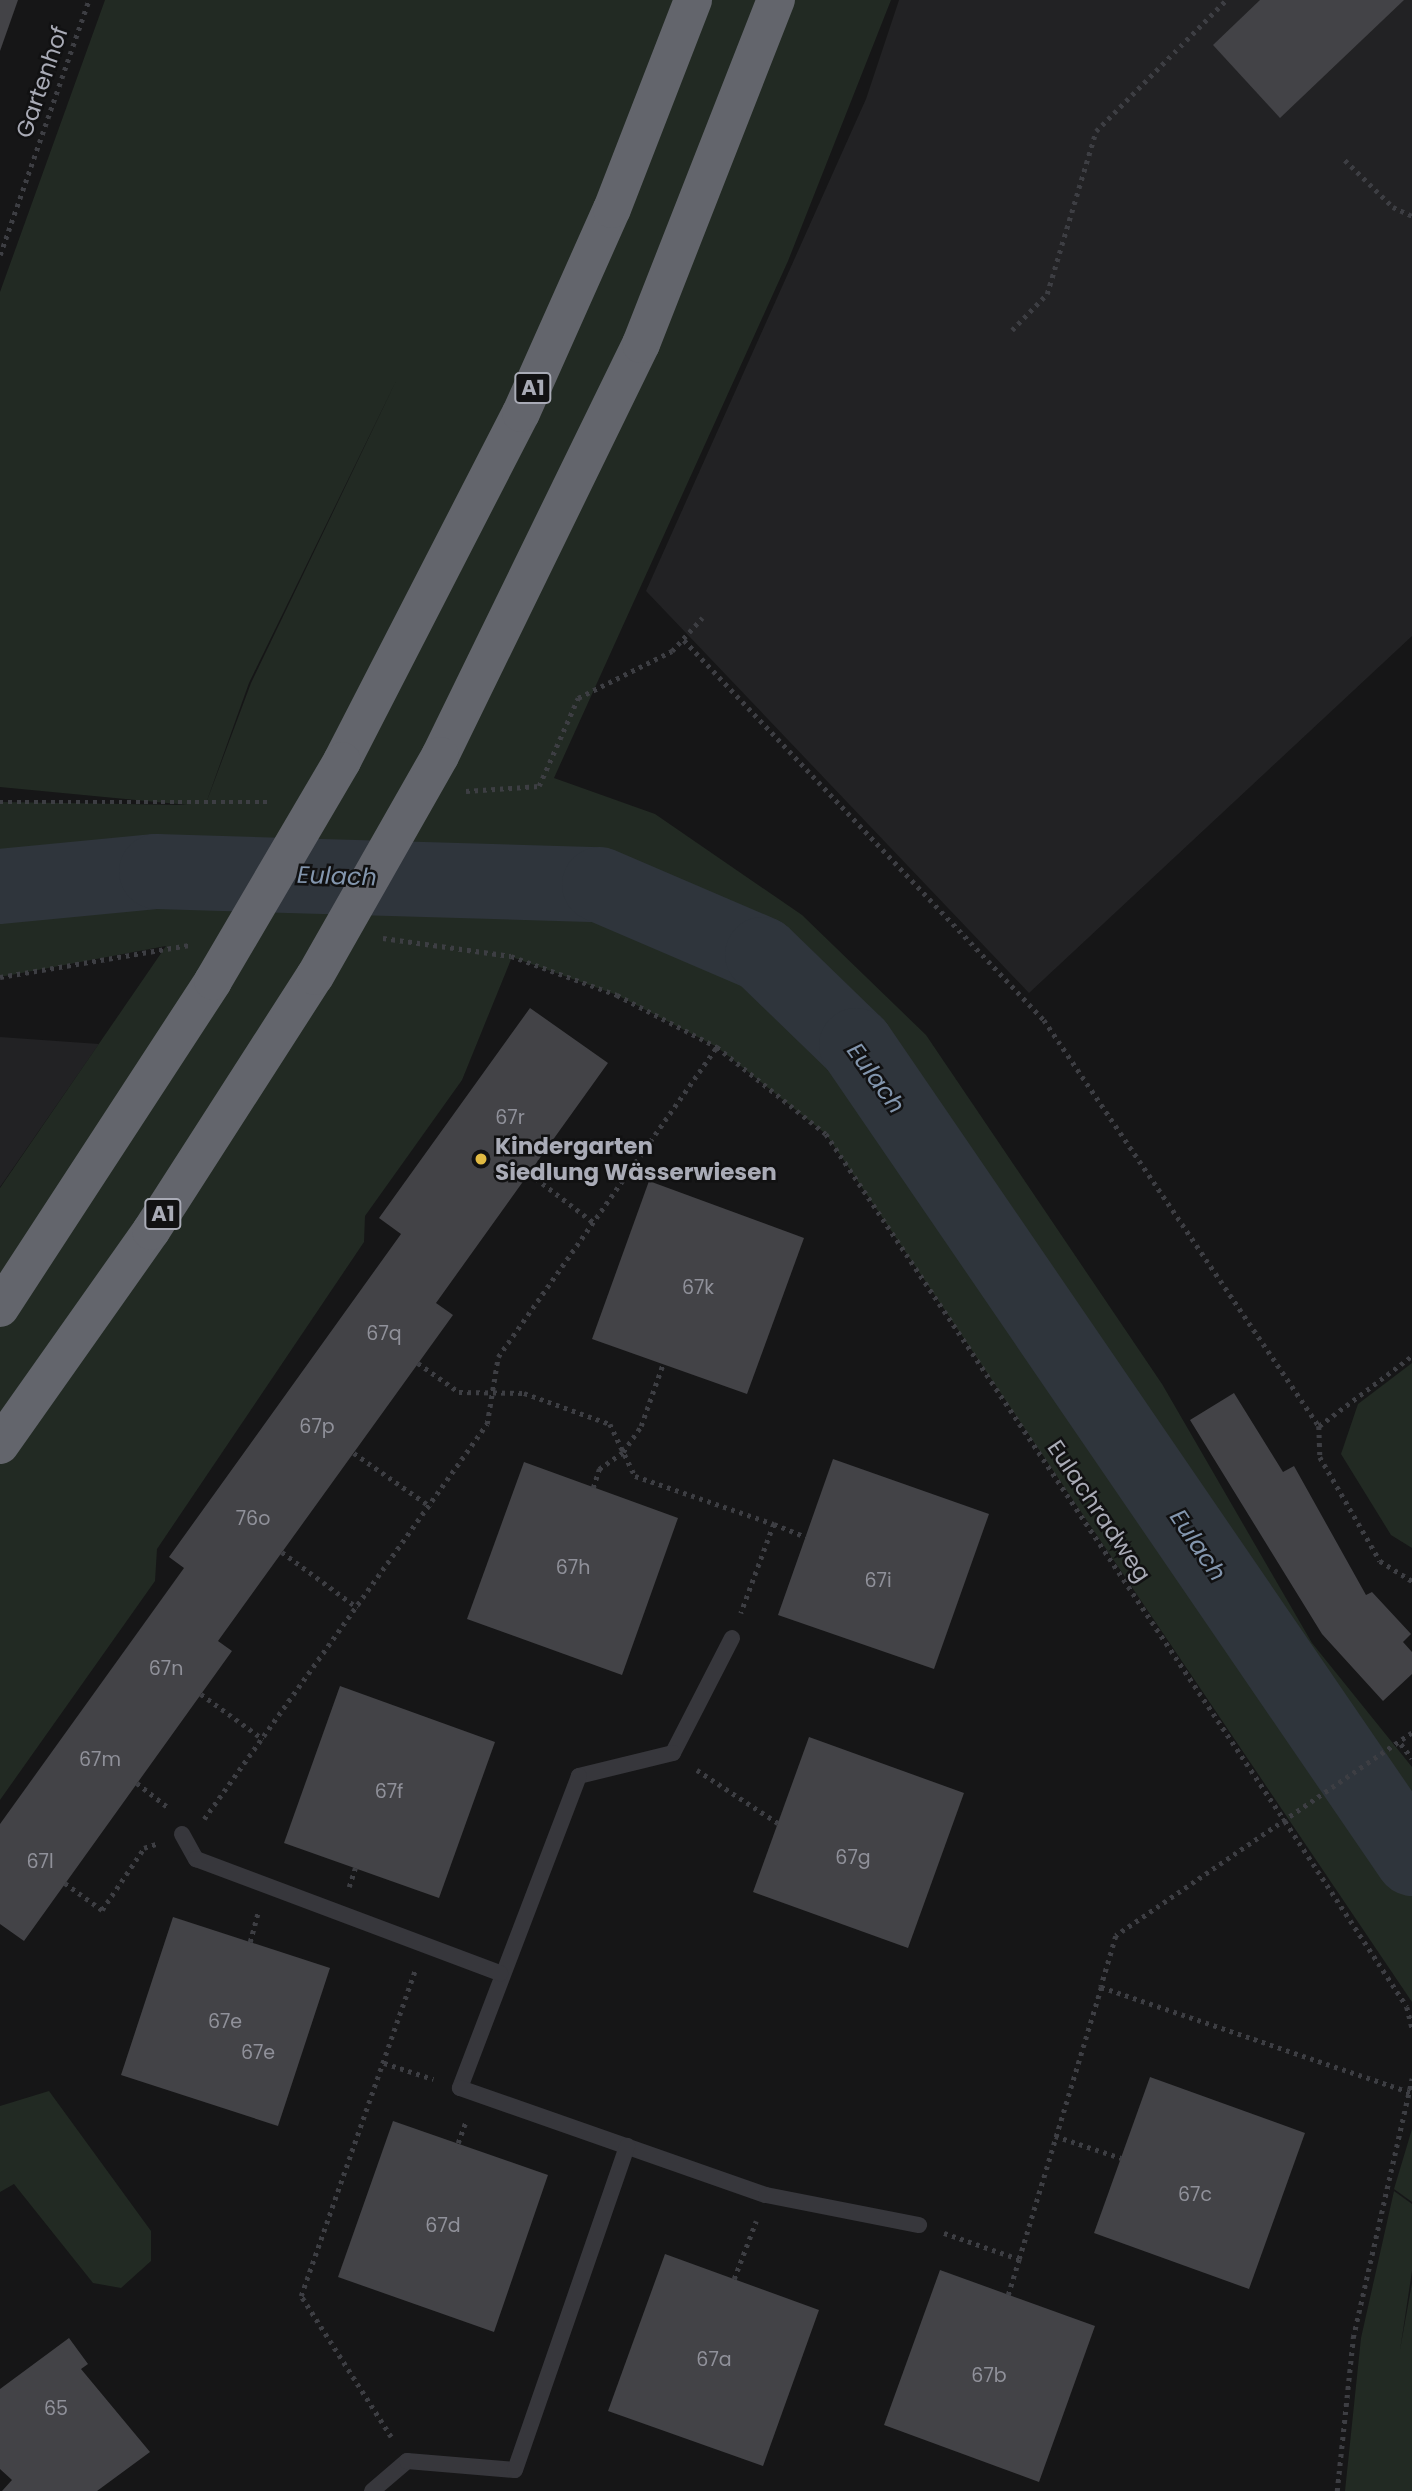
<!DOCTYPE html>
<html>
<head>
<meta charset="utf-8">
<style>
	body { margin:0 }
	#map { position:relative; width:1412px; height:2491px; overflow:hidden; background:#161617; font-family:Poppins,sans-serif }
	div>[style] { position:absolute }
	.built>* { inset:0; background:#222224 }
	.green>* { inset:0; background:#222a23 }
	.river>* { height:75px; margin:-37.5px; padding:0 37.5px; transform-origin:37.5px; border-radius:37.5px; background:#2f353c }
	.building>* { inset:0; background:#434347 }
	.path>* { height:4.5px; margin-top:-2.25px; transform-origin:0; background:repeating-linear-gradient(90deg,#3d3e43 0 3.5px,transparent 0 8.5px) }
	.lane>* { height:16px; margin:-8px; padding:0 8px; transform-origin:8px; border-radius:8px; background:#37373c }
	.highway>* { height:38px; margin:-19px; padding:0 19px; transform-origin:19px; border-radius:19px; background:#63656c }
	.highway-bridge>* { height:38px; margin:-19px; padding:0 19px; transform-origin:19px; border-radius:19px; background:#63656c }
	.dots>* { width:19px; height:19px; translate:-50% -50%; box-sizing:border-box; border:4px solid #111112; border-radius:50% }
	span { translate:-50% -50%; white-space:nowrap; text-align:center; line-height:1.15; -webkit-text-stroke:5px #111112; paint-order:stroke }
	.number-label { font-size:19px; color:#90919a }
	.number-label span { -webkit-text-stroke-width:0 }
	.shield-label span { padding:2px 5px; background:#111112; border:2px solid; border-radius:5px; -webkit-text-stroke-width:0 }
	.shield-label { font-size:21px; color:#a9abb6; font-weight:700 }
	.street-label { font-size:23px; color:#a9abb6 }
	.poi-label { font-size:23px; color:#a9abb6; font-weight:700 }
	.left { translate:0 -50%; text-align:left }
	.water-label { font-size:24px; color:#8396ae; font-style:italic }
</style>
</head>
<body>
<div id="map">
	<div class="built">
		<i style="clip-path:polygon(899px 0,1412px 0,1412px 636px,1029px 993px,646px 591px,866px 99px)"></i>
		<i style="clip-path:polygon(0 1037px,99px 1044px,0 1187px)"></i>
	</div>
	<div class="green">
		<i style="clip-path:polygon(evenodd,105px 0,891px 0,788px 261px,554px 778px,655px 814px,802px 915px,926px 1035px,1162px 1384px,1312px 1643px,1412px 1767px,1412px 2002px,826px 1134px,717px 1047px,617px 995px,512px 957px,462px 1080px,365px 1216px,364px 1242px,157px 1549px,155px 1581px,0 1800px,0 1188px,166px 946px,0 977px,0 802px,188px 805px,0 787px,0 292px,105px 0,397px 379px,251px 683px,205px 806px,249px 683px,397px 379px)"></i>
		<i style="clip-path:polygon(1412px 1363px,1412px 1548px,1391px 1535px,1341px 1454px,1358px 1404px)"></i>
		<i style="clip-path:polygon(49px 2091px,151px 2231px,151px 2261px,121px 2288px,93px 2283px,14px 2184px,0 2192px,0 2106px)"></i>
		<i style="clip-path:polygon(1412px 2129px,1412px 2202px,1394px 2189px)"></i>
		<i style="clip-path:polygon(1394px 2191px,1412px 2204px,1412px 2271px,1400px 2350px,1412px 2283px,1412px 2491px,1345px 2491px,1361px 2338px)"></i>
	</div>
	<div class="river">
		<i style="left:0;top:886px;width:157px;rotate:-5.5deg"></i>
		<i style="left:156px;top:871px;width:443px;rotate:1.7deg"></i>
		<i style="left:599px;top:884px;width:177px;rotate:23.2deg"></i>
		<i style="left:762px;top:954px;width:131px;rotate:44.1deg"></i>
		<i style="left:856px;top:1045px;width:985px;rotate:55.63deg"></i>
	</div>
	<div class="building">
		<i style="clip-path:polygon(0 0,18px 0,0 51px)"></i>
		<i style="clip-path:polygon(1260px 0,1404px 0,1280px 118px,1213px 45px)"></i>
		<i style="clip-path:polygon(530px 1008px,608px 1063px,436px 1303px,453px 1315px,218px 1641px,232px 1651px,24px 1941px,0 1924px,0 1824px,184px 1568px,169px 1557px,401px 1234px,379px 1218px)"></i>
		<i style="clip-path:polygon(649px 1181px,804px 1238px,747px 1394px,592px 1339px)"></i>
		<i style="clip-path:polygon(1234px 1393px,1283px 1472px,1294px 1466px,1366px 1595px,1372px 1592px,1411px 1634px,1403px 1642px,1412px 1652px,1412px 1674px,1383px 1701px,1322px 1634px,1190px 1420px)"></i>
		<i style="clip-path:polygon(833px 1459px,989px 1514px,934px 1669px,778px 1615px)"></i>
		<i style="clip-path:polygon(524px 1462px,678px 1518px,622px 1675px,467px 1619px)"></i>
		<i style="clip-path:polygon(340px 1686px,495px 1742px,439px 1898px,284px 1843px)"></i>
		<i style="clip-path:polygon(809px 1737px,964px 1793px,908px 1948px,753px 1892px)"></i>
		<i style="clip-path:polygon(173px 1917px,330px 1968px,278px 2126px,121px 2075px)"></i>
		<i style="clip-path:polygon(1150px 2077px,1305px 2133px,1249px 2289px,1094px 2233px)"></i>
		<i style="clip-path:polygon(393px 2121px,548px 2175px,494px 2332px,338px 2277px)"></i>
		<i style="clip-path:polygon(665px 2254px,819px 2310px,763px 2466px,608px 2411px)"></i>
		<i style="clip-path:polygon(940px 2270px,1095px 2326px,1039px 2482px,884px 2425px)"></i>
		<i style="clip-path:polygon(69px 2338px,88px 2364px,81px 2369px,150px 2452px,97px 2491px,2px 2491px,12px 2480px,0 2469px,0 2389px)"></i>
	</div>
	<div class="path">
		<i style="left:1345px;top:160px;width:67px;rotate:44.4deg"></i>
		<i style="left:1393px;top:207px;width:21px;rotate:25deg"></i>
		<i style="left:0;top:255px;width:270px;rotate:-70.8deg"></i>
		<i style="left:1012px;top:330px;width:50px;rotate:-45.8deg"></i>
		<i style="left:1047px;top:294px;width:170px;rotate:-73.3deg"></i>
		<i style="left:1096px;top:131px;width:185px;rotate:-45.2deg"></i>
		<i style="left:684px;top:640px;width:523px;rotate:46.55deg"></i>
		<i style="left:1044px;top:1020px;width:490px;rotate:55.9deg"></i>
		<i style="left:1319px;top:1426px;width:31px;rotate:88deg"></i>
		<i style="left:1320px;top:1457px;width:120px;rotate:60deg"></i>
		<i style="left:1380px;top:1561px;width:38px;rotate:32deg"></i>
		<i style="left:466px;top:791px;width:73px;rotate:-3.9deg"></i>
		<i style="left:539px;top:786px;width:96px;rotate:-66.1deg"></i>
		<i style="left:578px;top:698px;width:105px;rotate:-26.6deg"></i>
		<i style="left:672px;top:651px;width:45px;rotate:-47.7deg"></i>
		<i style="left:0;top:802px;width:272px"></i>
		<i style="left:383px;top:938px;width:129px;rotate:8deg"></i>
		<i style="left:511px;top:956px;width:113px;rotate:20.2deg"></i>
		<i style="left:617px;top:995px;width:113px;rotate:27.5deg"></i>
		<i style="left:717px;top:1047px;width:139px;rotate:38.6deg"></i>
		<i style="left:826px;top:1134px;width:826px;rotate:56.25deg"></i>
		<i style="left:1285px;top:1821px;width:222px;rotate:56.7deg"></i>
		<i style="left:1407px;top:2007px;width:21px;rotate:76deg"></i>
		<i style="left:0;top:977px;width:192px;rotate:-9.6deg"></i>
		<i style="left:529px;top:1173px;width:81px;rotate:37.4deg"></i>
		<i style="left:418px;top:1363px;width:50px;rotate:35.3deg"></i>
		<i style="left:459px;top:1392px;width:65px;rotate:0.9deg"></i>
		<i style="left:524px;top:1393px;width:91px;rotate:19.8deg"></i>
		<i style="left:610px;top:1424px;width:58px;rotate:64.3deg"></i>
		<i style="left:635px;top:1476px;width:147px;rotate:19.1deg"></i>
		<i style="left:774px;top:1524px;width:95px;rotate:110.3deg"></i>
		<i style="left:1319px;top:1426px;width:116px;rotate:-37deg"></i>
		<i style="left:354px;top:1453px;width:94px;rotate:35deg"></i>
		<i style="left:593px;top:1488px;width:20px;rotate:-72deg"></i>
		<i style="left:599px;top:1469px;width:29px;rotate:-35deg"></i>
		<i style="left:623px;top:1452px;width:32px;rotate:-55deg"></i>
		<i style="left:641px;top:1426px;width:66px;rotate:-70.5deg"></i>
		<i style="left:774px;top:1524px;width:35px;rotate:22deg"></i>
		<i style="left:282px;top:1552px;width:94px;rotate:36.4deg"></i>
		<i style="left:201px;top:1694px;width:77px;rotate:36deg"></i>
		<i style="left:1412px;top:1733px;width:359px;rotate:145.6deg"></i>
		<i style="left:1116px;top:1936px;width:53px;rotate:106.4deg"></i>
		<i style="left:1101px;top:1987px;width:329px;rotate:18.8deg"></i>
		<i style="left:1401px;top:1744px;width:18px;rotate:52deg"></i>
		<i style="left:697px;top:1770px;width:97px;rotate:33.2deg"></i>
		<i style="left:137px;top:1783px;width:41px;rotate:38deg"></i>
		<i style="left:204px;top:1819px;width:486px;rotate:-54.4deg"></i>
		<i style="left:487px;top:1424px;width:68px;rotate:-80.7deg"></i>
		<i style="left:498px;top:1357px;width:380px;rotate:-54.8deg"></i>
		<i style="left:65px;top:1883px;width:46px;rotate:36.1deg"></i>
		<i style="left:102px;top:1910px;width:75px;rotate:-55.9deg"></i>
		<i style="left:144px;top:1848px;width:13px;rotate:-18deg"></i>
		<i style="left:349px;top:1887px;width:20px;rotate:-72deg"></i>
		<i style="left:250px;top:1942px;width:30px;rotate:-75deg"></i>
		<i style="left:384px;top:2063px;width:52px;rotate:18.1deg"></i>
		<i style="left:1055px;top:2136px;width:70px;rotate:18.4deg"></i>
		<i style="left:458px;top:2143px;width:23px;rotate:-70deg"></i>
		<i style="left:944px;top:2233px;width:79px;rotate:19.1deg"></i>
		<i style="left:1019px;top:2259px;width:284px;rotate:-73.2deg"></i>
		<i style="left:734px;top:2279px;width:62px;rotate:-69.2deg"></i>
		<i style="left:1008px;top:2295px;width:38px;rotate:-73deg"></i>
		<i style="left:391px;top:2437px;width:167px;rotate:-122.6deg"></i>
		<i style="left:301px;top:2296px;width:344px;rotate:-70.7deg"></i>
		<i style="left:1337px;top:2491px;width:154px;rotate:-84deg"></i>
		<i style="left:1353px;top:2338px;width:266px;rotate:-77.2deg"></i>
	</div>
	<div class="lane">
		<i style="left:732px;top:1638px;width:129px;rotate:117.2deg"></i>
		<i style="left:673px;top:1753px;width:97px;rotate:166.3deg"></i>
		<i style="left:579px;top:1776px;width:334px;rotate:110.9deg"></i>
		<i style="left:460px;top:2088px;width:324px;rotate:19.3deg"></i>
		<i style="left:766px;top:2195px;width:156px;rotate:11.1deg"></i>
		<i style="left:182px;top:1834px;width:29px;rotate:61deg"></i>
		<i style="left:196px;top:1859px;width:325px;rotate:20.6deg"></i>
		<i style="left:372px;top:2491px;width:46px;rotate:-40.6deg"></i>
		<i style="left:407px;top:2461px;width:108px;rotate:4.8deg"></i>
		<i style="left:515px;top:2470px;width:343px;rotate:-70.9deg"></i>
	</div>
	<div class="highway">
		<i style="left:440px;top:756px;width:458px;rotate:-64deg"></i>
		<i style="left:641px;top:344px;width:370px;rotate:-68.6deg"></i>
		<i style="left:342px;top:761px;width:391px;rotate:-62.8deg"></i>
		<i style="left:521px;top:413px;width:223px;rotate:-66deg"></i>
		<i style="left:612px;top:209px;width:224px;rotate:-68.8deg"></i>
		<i style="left:0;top:1308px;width:390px;rotate:-56.9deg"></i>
		<i style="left:0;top:1445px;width:262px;rotate:-54.8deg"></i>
		<i style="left:151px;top:1231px;width:303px;rotate:-57.3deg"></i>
	</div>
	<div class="highway-bridge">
		<i style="left:315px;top:976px;width:253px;rotate:-60.4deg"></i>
		<i style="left:213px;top:981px;width:255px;rotate:-59.6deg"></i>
	</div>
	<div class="dots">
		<i style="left:481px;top:1159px;background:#e2bb43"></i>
	</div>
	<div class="number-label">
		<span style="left:510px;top:1118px">67r</span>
		<span style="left:698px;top:1288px">67k</span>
		<span style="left:384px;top:1334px">67q</span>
		<span style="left:317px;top:1427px">67p</span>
		<span style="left:253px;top:1519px">76o</span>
		<span style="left:573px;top:1568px">67h</span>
		<span style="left:878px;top:1581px">67i</span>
		<span style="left:166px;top:1669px">67n</span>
		<span style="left:100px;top:1760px">67m</span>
		<span style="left:389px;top:1792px">67f</span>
		<span style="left:853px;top:1858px">67g</span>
		<span style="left:40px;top:1862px">67l</span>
		<span style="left:225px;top:2022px">67e</span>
		<span style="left:258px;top:2053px">67e</span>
		<span style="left:1195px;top:2195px">67c</span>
		<span style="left:443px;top:2226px">67d</span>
		<span style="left:714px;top:2360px">67a</span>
		<span style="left:989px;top:2376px">67b</span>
		<span style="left:56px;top:2409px">65</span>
	</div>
	<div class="shield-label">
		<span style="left:533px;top:388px">A1</span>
		<span style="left:163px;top:1214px">A1</span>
	</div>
	<div class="street-label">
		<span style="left:42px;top:82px;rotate:-71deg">Gartenhof</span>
		<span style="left:1099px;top:1511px;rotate:56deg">Eulachradweg</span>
	</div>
	<div class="poi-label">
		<span class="left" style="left:495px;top:1159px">Kindergarten<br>Siedlung Wässerwiesen</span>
	</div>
	<div class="water-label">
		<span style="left:337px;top:876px;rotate:2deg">Eulach</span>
		<span style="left:876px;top:1078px;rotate:54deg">Eulach</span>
		<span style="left:1198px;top:1545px;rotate:56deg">Eulach</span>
	</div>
</div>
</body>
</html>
